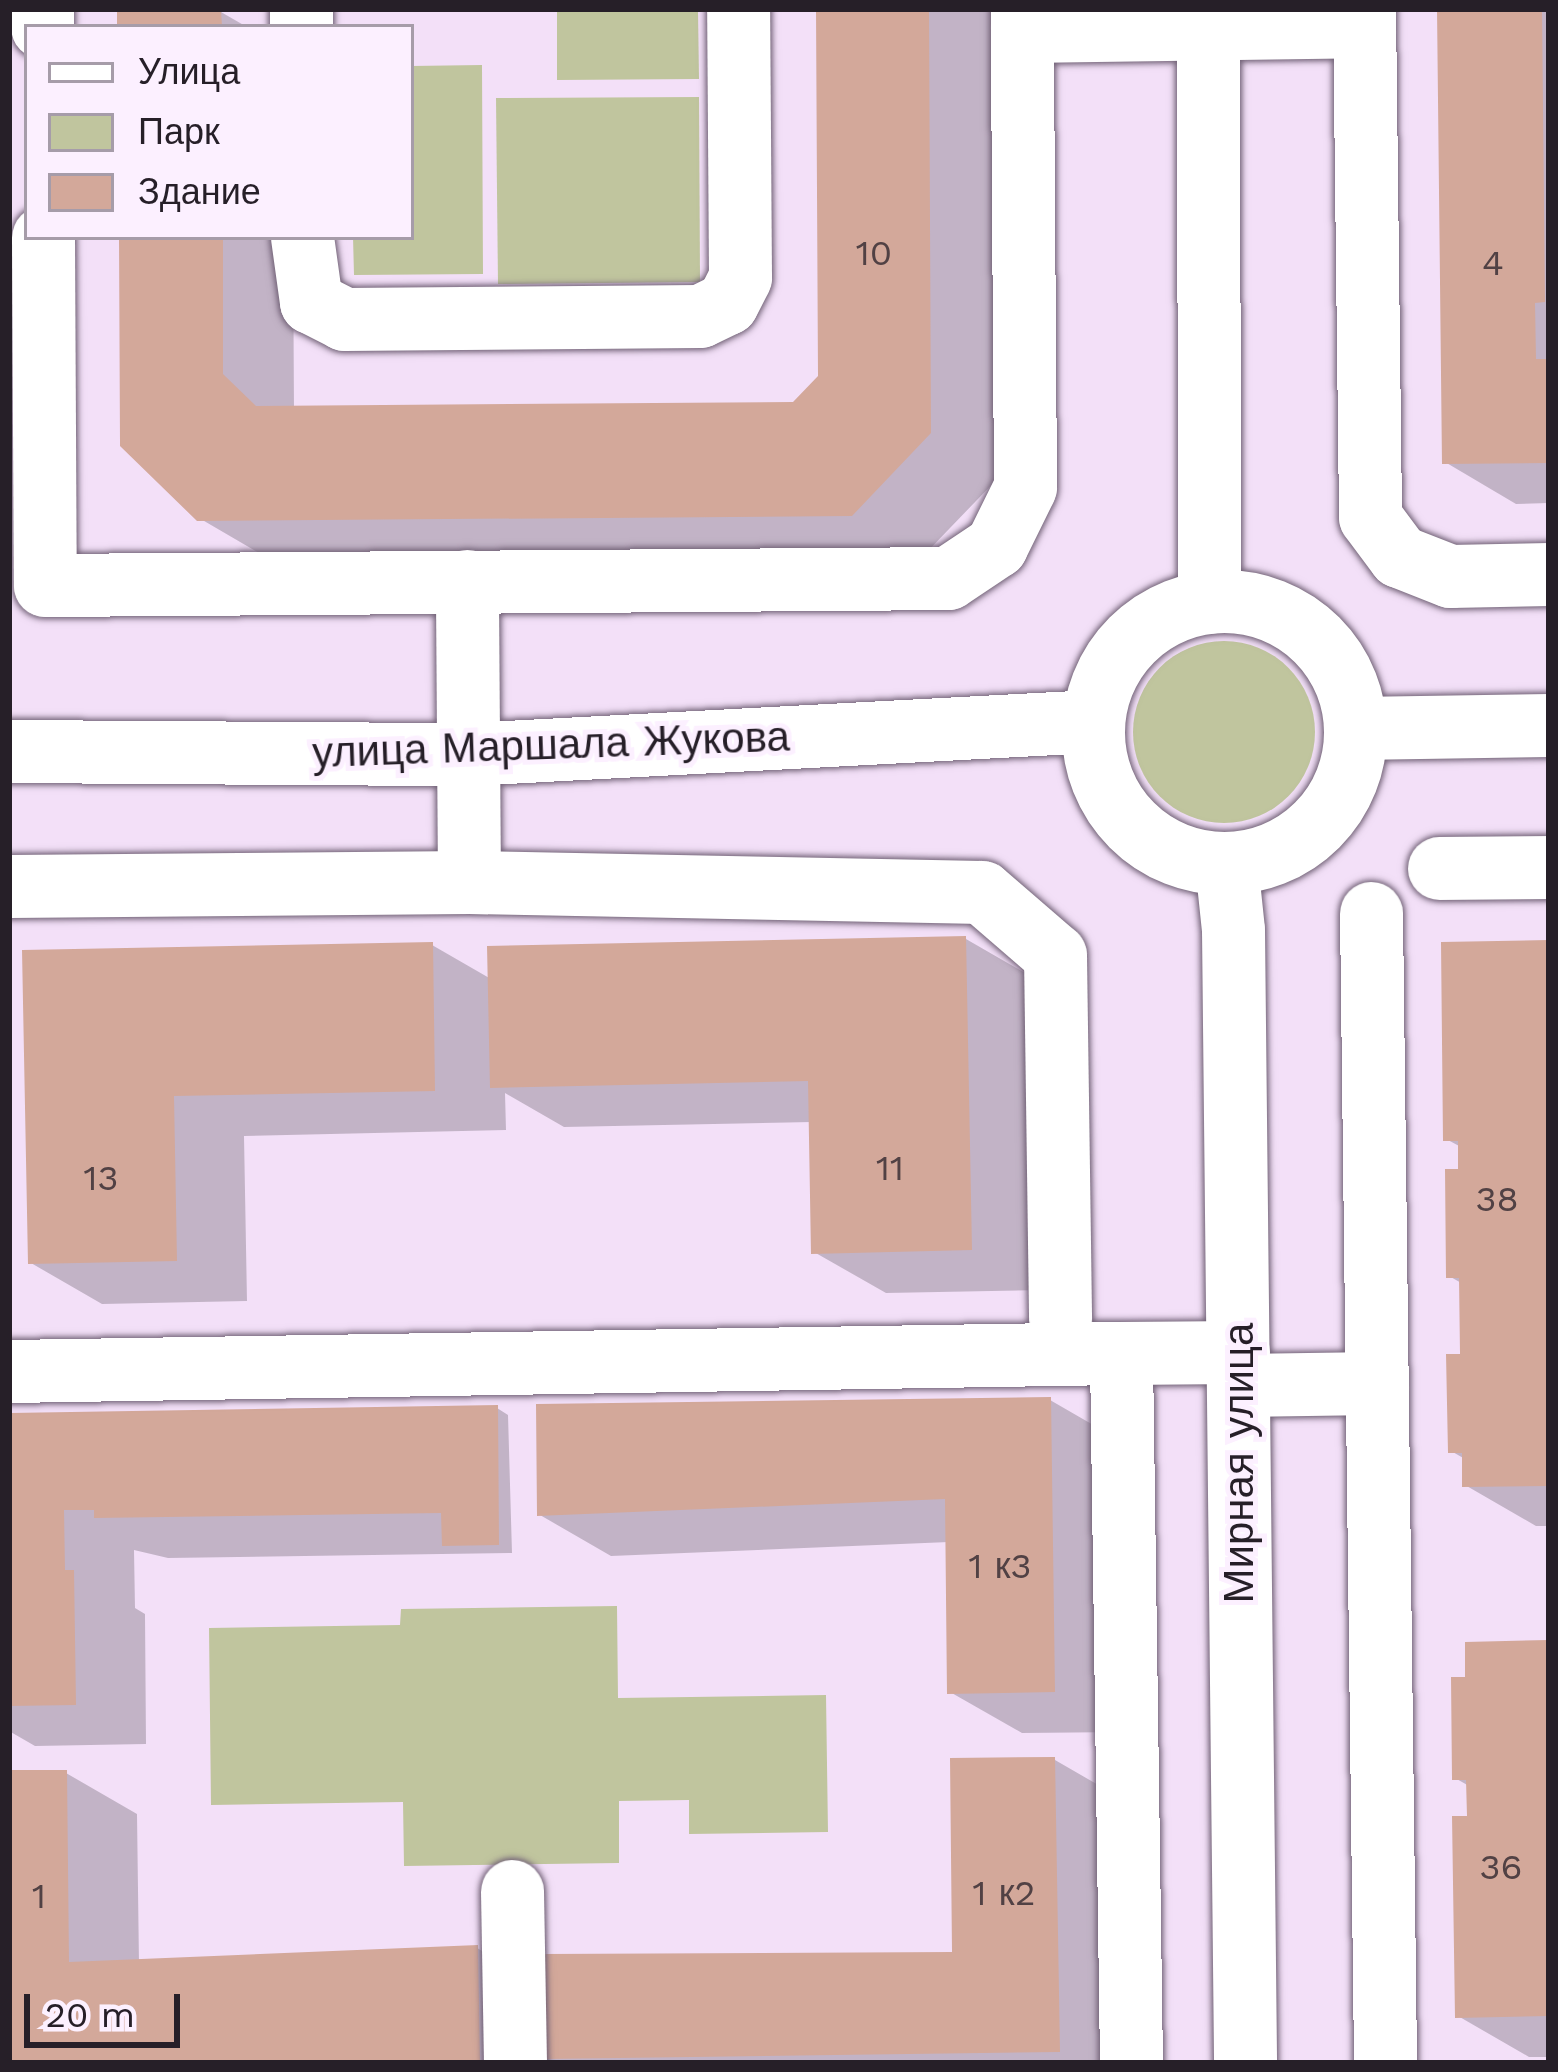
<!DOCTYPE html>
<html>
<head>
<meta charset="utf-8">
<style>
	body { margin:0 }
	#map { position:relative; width:1558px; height:2072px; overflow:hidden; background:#f3e0f8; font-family:"Work Sans",sans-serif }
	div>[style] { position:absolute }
	.green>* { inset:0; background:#c0c59e }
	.round { border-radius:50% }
	.shadow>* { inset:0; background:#0003 }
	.building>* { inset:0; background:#d3a89a }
	.roads { filter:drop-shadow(0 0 3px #716176) drop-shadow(0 0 3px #716176) }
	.minor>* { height:63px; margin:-31.5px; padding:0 31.5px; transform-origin:31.5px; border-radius:31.5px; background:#fff }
	.minor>.ring { margin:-31.5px; padding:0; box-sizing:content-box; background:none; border:63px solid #fff; border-radius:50% }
	span { translate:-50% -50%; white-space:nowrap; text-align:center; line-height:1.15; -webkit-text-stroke:10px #fcf0ff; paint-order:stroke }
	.number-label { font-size:36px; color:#514144 }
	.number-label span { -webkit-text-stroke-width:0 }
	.street-label { font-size:42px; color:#261f28 }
	.frame { position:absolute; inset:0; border:12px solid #261f28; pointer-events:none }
	.legend { position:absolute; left:24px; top:24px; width:390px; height:216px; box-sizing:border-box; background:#fcf0ff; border:3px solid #a69ca9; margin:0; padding:15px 21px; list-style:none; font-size:36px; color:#261f28 }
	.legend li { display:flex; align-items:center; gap:24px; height:60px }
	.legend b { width:60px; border:3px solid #a69ca9 }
	.scale { position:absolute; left:24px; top:1994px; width:156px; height:54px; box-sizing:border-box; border:6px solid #261f28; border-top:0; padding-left:15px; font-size:36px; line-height:42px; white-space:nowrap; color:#261f28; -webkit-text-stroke:9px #fcf0ff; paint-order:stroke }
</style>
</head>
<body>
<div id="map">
	<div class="green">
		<i style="clip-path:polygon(557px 9px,698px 9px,699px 79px,557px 80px)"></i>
		<i style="clip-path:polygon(482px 65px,483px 274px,354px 275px,353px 237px,411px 237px,411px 66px)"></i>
		<i style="clip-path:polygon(699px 97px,700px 282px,498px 284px,496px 98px)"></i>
		<i class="round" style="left:1133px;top:641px;width:182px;height:182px"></i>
		<i style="clip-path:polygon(617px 1606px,618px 1698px,826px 1695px,828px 1832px,689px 1834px,689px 1800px,619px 1801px,619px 1863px,404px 1866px,403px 1802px,211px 1805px,209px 1628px,400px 1625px,401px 1609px)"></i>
	</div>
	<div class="shadow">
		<i style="clip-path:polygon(819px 9px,999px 9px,1002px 474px,924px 555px,271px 560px,199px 518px,122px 237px,293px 237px,294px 409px,795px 405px,821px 377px)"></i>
		<i style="clip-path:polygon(1439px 9px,1549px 9px,1549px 503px,1516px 504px,1445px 462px)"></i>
		<i style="clip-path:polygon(221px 12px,247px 27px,120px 27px)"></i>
		<i style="clip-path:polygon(966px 939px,1037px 980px,1042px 1290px,886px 1293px,814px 1252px,812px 1122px,564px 1127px,505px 1093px,506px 1130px,244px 1136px,247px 1301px,102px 1304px,31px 1263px,25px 953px,432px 945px,491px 979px)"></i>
		<i style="clip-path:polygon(1549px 943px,1549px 1526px,1536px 1526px,1465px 1485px,1465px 1459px,1451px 1451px,1463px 1357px,1463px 1284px,1449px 1276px,1461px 1147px,1446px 1139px)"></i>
		<i style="clip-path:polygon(1050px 1400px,1121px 1441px,1125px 1732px,1022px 1733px,950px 1692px,949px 1542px,611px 1556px,540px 1515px)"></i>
		<i style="clip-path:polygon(497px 1408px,508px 1415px,512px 1553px,168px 1558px,134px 1550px,135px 1608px,145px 1614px,146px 1744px,35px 1746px,9px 1731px,9px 1416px)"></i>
		<i style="clip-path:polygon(1549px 1643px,1549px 2057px,1529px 2057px,1458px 2016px,1470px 1819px,1469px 1786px,1455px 1778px,1468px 1680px)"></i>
		<i style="clip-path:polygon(1055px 1760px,1126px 1801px,1130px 2063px,9px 2063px,9px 1773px,66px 1773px,137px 1814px,139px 1964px,477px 1948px,547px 1988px,955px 1955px)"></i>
	</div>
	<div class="building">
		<i style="clip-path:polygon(221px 9px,222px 27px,117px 27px,117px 10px)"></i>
		<i style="clip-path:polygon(816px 9px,929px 9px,931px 433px,852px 516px,197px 521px,120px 446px,119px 237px,223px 237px,223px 374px,256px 406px,793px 402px,818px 376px)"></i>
		<i style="clip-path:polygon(1437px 9px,1542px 9px,1545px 302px,1535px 303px,1536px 359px,1549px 359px,1549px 463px,1442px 464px)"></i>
		<i style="clip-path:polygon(966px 936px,972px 1250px,811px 1254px,808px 1081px,490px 1088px,487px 946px)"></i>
		<i style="clip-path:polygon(1549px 940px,1549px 1486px,1462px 1487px,1462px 1453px,1448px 1453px,1446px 1354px,1460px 1354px,1459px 1278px,1446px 1278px,1445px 1169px,1458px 1169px,1458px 1141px,1443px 1141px,1441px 942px)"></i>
		<i style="clip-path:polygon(433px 942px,435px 1091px,174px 1096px,177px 1261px,28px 1264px,22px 950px)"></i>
		<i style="clip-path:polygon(1051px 1397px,1055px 1692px,947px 1694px,945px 1499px,537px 1516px,536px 1404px)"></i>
		<i style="clip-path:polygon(498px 1405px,499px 1545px,442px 1546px,441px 1513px,94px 1518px,94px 1510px,64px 1510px,65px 1570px,74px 1570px,76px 1705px,9px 1706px,9px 1413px)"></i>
		<i style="clip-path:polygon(1549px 1640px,1549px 2016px,1455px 2018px,1452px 1816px,1467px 1816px,1466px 1780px,1452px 1780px,1451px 1677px,1465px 1677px,1465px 1642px)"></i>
		<i style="clip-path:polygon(1055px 1757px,1060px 2052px,545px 2059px,543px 1954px,952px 1952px,950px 1758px)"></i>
		<i style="clip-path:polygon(9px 1770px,67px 1770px,69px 1962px,478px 1945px,480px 2061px,9px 2063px)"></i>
	</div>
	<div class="roads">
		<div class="minor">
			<i style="left:42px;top:9px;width:18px;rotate:90deg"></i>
			<i style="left:301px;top:9px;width:18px;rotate:90deg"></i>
			<i style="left:1208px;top:9px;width:593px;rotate:89.9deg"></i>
			<i style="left:1364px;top:9px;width:508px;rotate:89.32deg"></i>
			<i style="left:1370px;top:517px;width:49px;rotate:53.4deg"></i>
			<i style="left:1399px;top:556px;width:55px;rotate:21.4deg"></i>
			<i style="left:1450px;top:576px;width:99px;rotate:-1.2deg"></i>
			<i style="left:1022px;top:31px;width:342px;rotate:-0.8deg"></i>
			<i style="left:43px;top:237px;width:348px;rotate:89.7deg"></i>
			<i style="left:45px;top:585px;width:903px;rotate:-0.44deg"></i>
			<i style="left:948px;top:578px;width:58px;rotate:-33.7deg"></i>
			<i style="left:996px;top:546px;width:66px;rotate:-63.8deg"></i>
			<i style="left:1025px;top:487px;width:478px;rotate:-90.4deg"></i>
			<i style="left:302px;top:237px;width:66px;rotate:82.1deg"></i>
			<i style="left:311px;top:302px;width:37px;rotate:27deg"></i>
			<i style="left:344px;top:319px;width:356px;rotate:-0.5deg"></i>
			<i style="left:700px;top:316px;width:30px;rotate:-26deg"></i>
			<i style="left:727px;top:303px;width:29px;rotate:-63deg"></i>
			<i style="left:740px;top:277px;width:268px;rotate:-90.4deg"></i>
			<i class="ring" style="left:1093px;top:601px;width:199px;height:199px"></i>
			<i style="left:1355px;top:728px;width:194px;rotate:-0.9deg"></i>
			<i style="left:9px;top:751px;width:459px;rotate:0.4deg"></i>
			<i style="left:468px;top:754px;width:626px;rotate:-3.02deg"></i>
			<i style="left:1226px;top:863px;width:67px;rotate:84deg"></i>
			<i style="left:1233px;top:930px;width:1133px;rotate:89.39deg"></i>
			<i style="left:1439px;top:868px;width:110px;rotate:-0.5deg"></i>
			<i style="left:469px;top:882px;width:513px;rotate:1.12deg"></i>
			<i style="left:982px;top:892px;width:96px;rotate:40.8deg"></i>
			<i style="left:1055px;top:955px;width:364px;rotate:89.2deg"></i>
			<i style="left:9px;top:886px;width:460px;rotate:-0.5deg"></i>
			<i style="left:469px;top:882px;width:301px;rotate:-90.4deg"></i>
			<i style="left:1371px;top:913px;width:1150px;rotate:89.3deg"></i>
			<i style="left:9px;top:1371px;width:1112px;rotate:-0.93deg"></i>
			<i style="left:1238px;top:1385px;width:139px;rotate:-0.8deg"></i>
			<i style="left:512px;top:1891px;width:172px;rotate:89deg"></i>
			<i style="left:1131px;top:2063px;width:710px;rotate:-90.81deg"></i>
			<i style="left:1121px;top:1353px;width:117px;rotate:-0.5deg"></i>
		</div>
	</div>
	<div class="number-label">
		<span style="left:874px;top:254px">10</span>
		<span style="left:1493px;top:264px">4</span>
		<span style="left:890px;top:1169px">11</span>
		<span style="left:101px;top:1179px">13</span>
		<span style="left:1497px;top:1200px">38</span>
		<span style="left:1000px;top:1567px">1 к3</span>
		<span style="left:1501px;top:1868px">36</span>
		<span style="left:1004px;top:1894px">1 к2</span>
		<span style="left:39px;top:1897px">1</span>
	</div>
	<div class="street-label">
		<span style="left:551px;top:745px;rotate:-2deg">улица Маршала Жукова</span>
		<span style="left:1239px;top:1463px;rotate:-90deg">Мирная улица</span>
	</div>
	<div class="frame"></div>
	<ul class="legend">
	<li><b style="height:15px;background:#fff"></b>Улица</li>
	<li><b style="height:33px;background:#c0c59e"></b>Парк</li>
	<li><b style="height:33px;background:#d3a89a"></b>Здание</li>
	</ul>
	<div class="scale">20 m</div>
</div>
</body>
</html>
